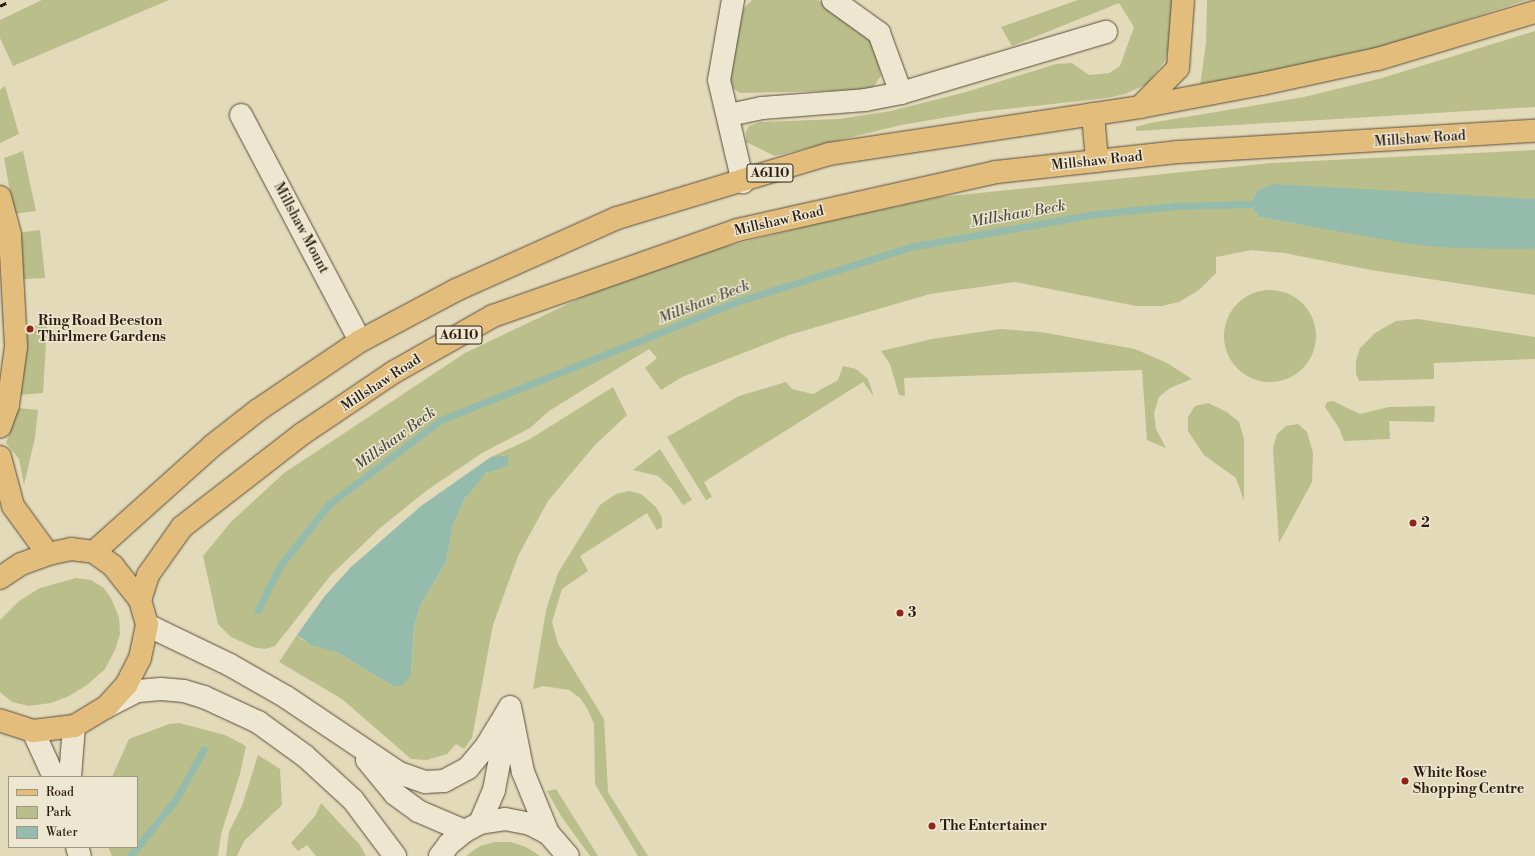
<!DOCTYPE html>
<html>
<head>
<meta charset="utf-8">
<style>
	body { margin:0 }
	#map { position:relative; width:1535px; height:856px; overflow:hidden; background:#e3dab9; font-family:"Libre Bodoni",serif }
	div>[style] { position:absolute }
	.green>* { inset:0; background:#b9be8b }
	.round { border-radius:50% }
	.water>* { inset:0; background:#95bbad }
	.stream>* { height:7px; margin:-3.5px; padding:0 3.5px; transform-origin:3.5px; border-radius:3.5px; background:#95bbad }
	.roads { filter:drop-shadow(0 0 1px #5a4c3a) drop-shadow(0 0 1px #5a4c3a) }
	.street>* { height:22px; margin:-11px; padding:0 11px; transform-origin:11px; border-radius:11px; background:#ede7d2 }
	.primary>* { height:22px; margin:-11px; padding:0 11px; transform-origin:11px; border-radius:11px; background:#e2bd7c }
	.highway>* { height:22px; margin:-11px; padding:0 11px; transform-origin:11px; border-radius:11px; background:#e2bd7c }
	.rail>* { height:3px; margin-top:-1.5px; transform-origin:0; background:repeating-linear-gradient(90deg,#2d1d0f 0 7px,transparent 0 14px) }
	.dots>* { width:11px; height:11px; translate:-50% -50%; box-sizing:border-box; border:2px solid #ede7d2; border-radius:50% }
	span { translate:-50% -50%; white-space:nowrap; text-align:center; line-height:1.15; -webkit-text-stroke:3px #ede7d2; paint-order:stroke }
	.shield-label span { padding:1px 3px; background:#ede7d2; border:1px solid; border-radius:3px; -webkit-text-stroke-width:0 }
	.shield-label { font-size:13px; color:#2d1d0f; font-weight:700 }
	.street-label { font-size:14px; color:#2d1d0f }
	.poi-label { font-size:14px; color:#2d1d0f; font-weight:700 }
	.left { translate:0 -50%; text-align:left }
	.water-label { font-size:15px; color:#4c4c3e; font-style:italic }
	.legend { position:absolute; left:8px; top:776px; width:130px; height:72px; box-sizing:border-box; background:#ede7d2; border:1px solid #a09684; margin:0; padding:5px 7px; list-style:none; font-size:12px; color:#2d1d0f }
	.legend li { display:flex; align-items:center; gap:8px; height:20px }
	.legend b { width:20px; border:1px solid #a09684 }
</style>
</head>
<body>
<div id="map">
	<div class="green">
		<i style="clip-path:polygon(42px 0,169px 0,13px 66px,0 38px,0 20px)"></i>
		<i style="clip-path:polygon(752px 0,818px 0,867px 36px,876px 46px,881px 76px,871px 90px,740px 93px,733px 88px,729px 77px,741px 11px)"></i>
		<i style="clip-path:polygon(1078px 0,1173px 0,1171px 42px,1165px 61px,1147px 84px,1125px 94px,1107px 98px,978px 112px,901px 125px,775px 156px,746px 142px,746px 132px,749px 126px,760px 122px,839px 119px,891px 111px,966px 92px,1056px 64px,1072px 63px,1089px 75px,1109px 73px,1120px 66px,1134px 27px,1119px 3px,1012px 46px,1001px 27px)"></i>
		<i style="clip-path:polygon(1207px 0,1527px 0,1366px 52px,1200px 86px,1206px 43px)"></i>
		<i style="clip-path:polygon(1535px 31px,1535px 107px,1136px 131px,1136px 127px,1150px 123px,1304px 97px,1382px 78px)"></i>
		<i style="clip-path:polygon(5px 86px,19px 134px,0 143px,0 90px)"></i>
		<i style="clip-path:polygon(1535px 150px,1535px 199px,1257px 191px,1250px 204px,1259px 217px,1298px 224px,1535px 249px,1535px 295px,1371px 270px,1284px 253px,1252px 250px,1216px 257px,1216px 273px,1199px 290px,1179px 302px,1162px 306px,1136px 306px,1015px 282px,930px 294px,789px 335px,682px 377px,661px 390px,645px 368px,657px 358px,649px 349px,549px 411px,530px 428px,482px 453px,426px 491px,380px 528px,331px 575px,275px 646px,265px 649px,253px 647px,231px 637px,218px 624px,203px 556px,231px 522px,284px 473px,465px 353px,597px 290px,720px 248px,815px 224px,940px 197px,1271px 163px)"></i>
		<i style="clip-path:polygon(23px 151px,36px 211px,14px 214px,4px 158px)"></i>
		<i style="clip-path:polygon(40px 230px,45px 278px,22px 279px,17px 233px)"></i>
		<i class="round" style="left:1224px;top:290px;width:92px;height:92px"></i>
		<i style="clip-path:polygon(1418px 319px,1535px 337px,1535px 359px,1434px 363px,1434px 379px,1359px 381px,1356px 374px,1356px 361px,1360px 348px,1375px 333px,1396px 321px)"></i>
		<i style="clip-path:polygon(25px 325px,47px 326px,43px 393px,19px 395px)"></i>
		<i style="clip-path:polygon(1000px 329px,1041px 332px,1135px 349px,1167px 363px,1192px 379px,1170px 388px,1159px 397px,1154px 413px,1156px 429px,1166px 448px,1147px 440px,1142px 370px,904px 378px,905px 396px,899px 395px,890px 364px,881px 351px,932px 339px)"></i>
		<i style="clip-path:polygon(843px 366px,856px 369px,868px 379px,874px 397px,863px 382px,704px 482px,712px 497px,706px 500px,667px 437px,739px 396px,786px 382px,792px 389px,813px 394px,838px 380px)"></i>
		<i style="clip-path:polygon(613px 387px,627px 415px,594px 446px,548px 501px,518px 556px,493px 625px,472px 738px,464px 749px,456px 744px,447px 754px,427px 760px,411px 759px,342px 699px,279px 662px,297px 635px,302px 640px,337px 652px,393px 686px,411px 674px,414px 627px,420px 606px,446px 562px,453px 525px,465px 498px,476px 482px,508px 455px,491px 457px,530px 439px)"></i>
		<i style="clip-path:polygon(1333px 401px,1360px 414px,1389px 407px,1435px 406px,1434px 422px,1389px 421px,1390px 439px,1344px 441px,1339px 428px,1325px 407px,1327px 402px)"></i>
		<i style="clip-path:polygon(1208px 403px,1227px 412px,1239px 422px,1244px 439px,1244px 501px,1236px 478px,1204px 455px,1188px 431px,1188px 417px,1195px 406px)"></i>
		<i style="clip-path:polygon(18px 408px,38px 410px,35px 438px,24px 485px,19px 459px,6px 443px)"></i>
		<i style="clip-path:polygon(1298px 424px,1307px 432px,1313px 453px,1312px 482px,1279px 543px,1273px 448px,1277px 434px,1286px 426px)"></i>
		<i style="clip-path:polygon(660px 449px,692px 500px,683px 505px,671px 488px,658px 476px,633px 470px)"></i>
		<i style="clip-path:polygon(629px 491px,641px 494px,656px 507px,662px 518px,662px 527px,657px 530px,647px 513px,580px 556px,588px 571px,562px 589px,552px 622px,558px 644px,604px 719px,608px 792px,648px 856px,638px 856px,595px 784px,594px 724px,587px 708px,580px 698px,569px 690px,543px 686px,533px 689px,546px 610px,558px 573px,600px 505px,616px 494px)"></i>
		<i style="clip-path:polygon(76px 578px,91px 580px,104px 588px,111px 598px,119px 617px,120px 634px,115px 650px,105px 669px,87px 685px,69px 696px,51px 703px,29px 706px,12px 702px,0 692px,0 620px,19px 601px,40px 588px)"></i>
		<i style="clip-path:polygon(179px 723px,225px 735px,246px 746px,240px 774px,221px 834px,218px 856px,112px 856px,108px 847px,137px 847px,137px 777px,112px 777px,129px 739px,169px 724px)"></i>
		<i style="clip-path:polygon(258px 755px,280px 769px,282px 805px,244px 841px,237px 856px,226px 856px,229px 832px,242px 806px)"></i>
		<i style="clip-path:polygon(556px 789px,598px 856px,590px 856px,561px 816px,547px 791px)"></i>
		<i style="clip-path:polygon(321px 803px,360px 845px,366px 856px,316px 856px,307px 845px,298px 851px,291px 843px,315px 816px)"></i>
		<i style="clip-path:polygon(495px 842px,511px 842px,526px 847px,540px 856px,466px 856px,480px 846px)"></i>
	</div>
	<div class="water">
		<i style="clip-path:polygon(1272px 184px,1535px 199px,1535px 249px,1451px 248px,1409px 244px,1259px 217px,1250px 204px,1257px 191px)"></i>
		<i style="clip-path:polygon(508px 455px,508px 466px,486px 473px,465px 498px,453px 525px,446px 562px,420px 606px,414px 627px,411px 674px,407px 681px,400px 686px,393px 686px,337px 652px,311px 645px,297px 635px,324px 597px,351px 567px,421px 506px,491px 457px)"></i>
	</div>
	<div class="stream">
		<i style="left:258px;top:610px;width:48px;rotate:-64deg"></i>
		<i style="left:279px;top:567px;width:80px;rotate:-51.6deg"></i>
		<i style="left:329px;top:504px;width:140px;rotate:-36.9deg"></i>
		<i style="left:441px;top:420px;width:318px;rotate:-21.8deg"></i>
		<i style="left:736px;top:302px;width:182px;rotate:-17.5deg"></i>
		<i style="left:910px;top:247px;width:188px;rotate:-10.1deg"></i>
		<i style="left:1095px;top:214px;width:82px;rotate:-5.6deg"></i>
		<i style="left:1177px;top:206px;width:73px;rotate:-1.6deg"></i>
		<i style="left:130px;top:856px;width:73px;rotate:-51.1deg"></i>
		<i style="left:176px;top:799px;width:57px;rotate:-60.8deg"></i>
	</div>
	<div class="roads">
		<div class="street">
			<i style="left:733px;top:0;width:81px;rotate:99.9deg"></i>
			<i style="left:719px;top:80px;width:105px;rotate:76.8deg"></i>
			<i style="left:833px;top:0;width:57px;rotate:35.7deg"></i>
			<i style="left:879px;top:33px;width:64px;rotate:69.9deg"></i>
			<i style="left:241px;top:115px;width:255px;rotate:62.2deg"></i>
			<i style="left:729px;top:115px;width:34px;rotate:-12deg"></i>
			<i style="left:762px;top:108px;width:103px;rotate:-4.4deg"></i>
			<i style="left:865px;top:100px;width:37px;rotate:-11deg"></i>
			<i style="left:901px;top:93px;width:214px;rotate:-16.6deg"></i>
			<i style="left:147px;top:625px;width:92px;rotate:25.7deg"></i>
			<i style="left:230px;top:665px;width:64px;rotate:29.7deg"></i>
			<i style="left:286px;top:697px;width:136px;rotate:33.9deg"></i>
			<i style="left:399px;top:773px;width:28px;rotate:19deg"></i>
			<i style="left:425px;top:782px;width:19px;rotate:-3deg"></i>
			<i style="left:444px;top:781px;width:27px;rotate:-28deg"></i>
			<i style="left:468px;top:768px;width:30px;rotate:-50deg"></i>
			<i style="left:487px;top:745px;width:44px;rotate:-58.8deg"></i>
			<i style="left:108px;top:706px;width:34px;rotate:-27deg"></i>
			<i style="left:138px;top:691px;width:23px;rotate:-5deg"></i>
			<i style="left:161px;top:689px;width:23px;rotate:5deg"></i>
			<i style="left:184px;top:691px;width:21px;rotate:17deg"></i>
			<i style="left:204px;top:697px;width:60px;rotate:24.8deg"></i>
			<i style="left:258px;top:722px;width:58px;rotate:35.9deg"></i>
			<i style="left:305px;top:756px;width:65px;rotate:42.5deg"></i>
			<i style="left:353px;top:800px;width:70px;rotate:53.1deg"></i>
			<i style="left:510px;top:707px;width:66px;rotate:78.7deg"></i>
			<i style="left:523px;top:772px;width:66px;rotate:67.7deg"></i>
			<i style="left:33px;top:731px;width:51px;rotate:65.5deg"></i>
			<i style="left:367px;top:760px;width:44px;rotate:50.5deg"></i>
			<i style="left:395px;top:794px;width:29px;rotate:36deg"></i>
			<i style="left:418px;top:811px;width:51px;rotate:23.1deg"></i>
			<i style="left:70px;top:777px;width:51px;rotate:-85.5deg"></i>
			<i style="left:480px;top:823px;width:36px;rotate:-67deg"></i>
			<i style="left:494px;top:790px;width:70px;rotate:-79.3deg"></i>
			<i style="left:77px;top:847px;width:9px;rotate:72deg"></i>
			<i style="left:440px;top:856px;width:15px;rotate:-53deg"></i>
			<i style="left:449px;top:844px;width:21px;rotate:-39deg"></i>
			<i style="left:465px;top:831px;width:17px;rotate:-28deg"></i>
			<i style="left:480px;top:823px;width:25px;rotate:-9deg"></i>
			<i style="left:505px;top:819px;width:25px;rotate:11deg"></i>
			<i style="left:530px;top:824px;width:20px;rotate:27deg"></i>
			<i style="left:548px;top:833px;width:30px;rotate:49deg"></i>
		</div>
		<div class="primary">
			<i style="left:1140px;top:107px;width:54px;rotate:-45.7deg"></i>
			<i style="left:1178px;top:68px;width:68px;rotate:-85.8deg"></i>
			<i style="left:0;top:197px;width:39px;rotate:75deg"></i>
			<i style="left:10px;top:235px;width:112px;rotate:86.9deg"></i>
			<i style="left:16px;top:347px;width:59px;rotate:97.9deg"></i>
			<i style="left:8px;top:405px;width:23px;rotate:110deg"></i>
			<i style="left:0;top:457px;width:51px;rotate:75.1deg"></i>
			<i style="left:13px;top:506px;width:59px;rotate:53.9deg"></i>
		</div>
		<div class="highway">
			<i style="left:1093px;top:114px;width:47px;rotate:85.1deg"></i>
			<i style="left:94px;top:552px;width:159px;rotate:-41.9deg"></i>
			<i style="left:212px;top:446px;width:58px;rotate:-38deg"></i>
			<i style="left:258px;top:410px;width:123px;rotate:-34.1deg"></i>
			<i style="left:360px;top:341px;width:109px;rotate:-28deg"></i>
			<i style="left:456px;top:290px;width:176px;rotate:-24.1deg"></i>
			<i style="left:617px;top:218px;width:221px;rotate:-16.8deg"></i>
			<i style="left:829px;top:154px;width:315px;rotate:-8.6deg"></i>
			<i style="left:1140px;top:107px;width:124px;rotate:-10.7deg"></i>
			<i style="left:1262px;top:84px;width:119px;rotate:-12.2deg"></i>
			<i style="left:1378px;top:59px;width:164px;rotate:-16.7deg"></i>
			<i style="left:0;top:578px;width:25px;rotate:-34deg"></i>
			<i style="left:21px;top:564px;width:29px;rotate:-20deg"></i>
			<i style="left:48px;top:554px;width:24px;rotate:-12deg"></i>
			<i style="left:71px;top:549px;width:23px;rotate:7deg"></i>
			<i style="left:94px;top:552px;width:24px;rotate:36deg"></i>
			<i style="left:113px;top:566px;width:43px;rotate:51.5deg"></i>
			<i style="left:140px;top:600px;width:26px;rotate:74deg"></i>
			<i style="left:147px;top:625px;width:34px;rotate:102deg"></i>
			<i style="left:140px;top:658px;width:30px;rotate:117deg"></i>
			<i style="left:126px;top:685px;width:30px;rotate:132deg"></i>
			<i style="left:106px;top:707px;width:37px;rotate:149deg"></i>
			<i style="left:74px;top:726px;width:41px;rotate:173deg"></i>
			<i style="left:33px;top:731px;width:35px;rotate:-162deg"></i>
			<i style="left:140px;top:600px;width:26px;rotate:-72deg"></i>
			<i style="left:148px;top:575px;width:59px;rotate:-54.7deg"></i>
			<i style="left:182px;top:527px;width:152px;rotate:-37.8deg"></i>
			<i style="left:302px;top:434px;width:111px;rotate:-34deg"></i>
			<i style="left:394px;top:372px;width:114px;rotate:-29.5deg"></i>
			<i style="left:493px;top:316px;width:259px;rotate:-19.4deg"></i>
			<i style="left:737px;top:230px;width:265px;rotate:-12.6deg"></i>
			<i style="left:996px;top:172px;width:182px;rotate:-6.3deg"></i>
			<i style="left:1177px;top:152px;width:359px;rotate:-3.4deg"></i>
		</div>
	</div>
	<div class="rail">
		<i style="left:0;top:6px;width:13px;rotate:-27deg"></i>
	</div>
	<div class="dots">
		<i style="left:30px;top:329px;background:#8f2418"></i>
		<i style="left:1413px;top:523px;background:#8f2418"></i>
		<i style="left:900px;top:613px;background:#8f2418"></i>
		<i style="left:1405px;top:781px;background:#8f2418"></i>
		<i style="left:932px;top:826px;background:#8f2418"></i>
	</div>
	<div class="shield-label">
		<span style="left:770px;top:173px">A6110</span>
		<span style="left:459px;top:335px">A6110</span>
	</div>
	<div class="street-label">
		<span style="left:1420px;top:139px;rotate:-4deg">Millshaw Road</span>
		<span style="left:1097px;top:161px;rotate:-6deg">Millshaw Road</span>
		<span style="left:779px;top:221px;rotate:-13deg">Millshaw Road</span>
		<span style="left:301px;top:228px;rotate:62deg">Millshaw Mount</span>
		<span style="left:381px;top:383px;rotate:-33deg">Millshaw Road</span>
	</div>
	<div class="poi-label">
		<span class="left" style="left:38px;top:329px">Ring Road Beeston<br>Thirlmere Gardens</span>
		<span class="left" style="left:1421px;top:523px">2</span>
		<span class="left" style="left:908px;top:613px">3</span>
		<span class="left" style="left:1413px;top:781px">White Rose<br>Shopping Centre</span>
		<span class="left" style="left:940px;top:826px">The Entertainer</span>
	</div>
	<div class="water-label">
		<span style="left:1018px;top:214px;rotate:-10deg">Millshaw Beck</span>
		<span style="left:704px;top:302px;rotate:-21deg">Millshaw Beck</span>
		<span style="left:395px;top:439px;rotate:-36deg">Millshaw Beck</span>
	</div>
	<ul class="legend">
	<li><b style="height:5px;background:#e2bd7c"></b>Road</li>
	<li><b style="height:11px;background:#b9be8b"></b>Park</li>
	<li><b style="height:11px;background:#95bbad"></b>Water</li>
	</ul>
</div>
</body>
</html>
